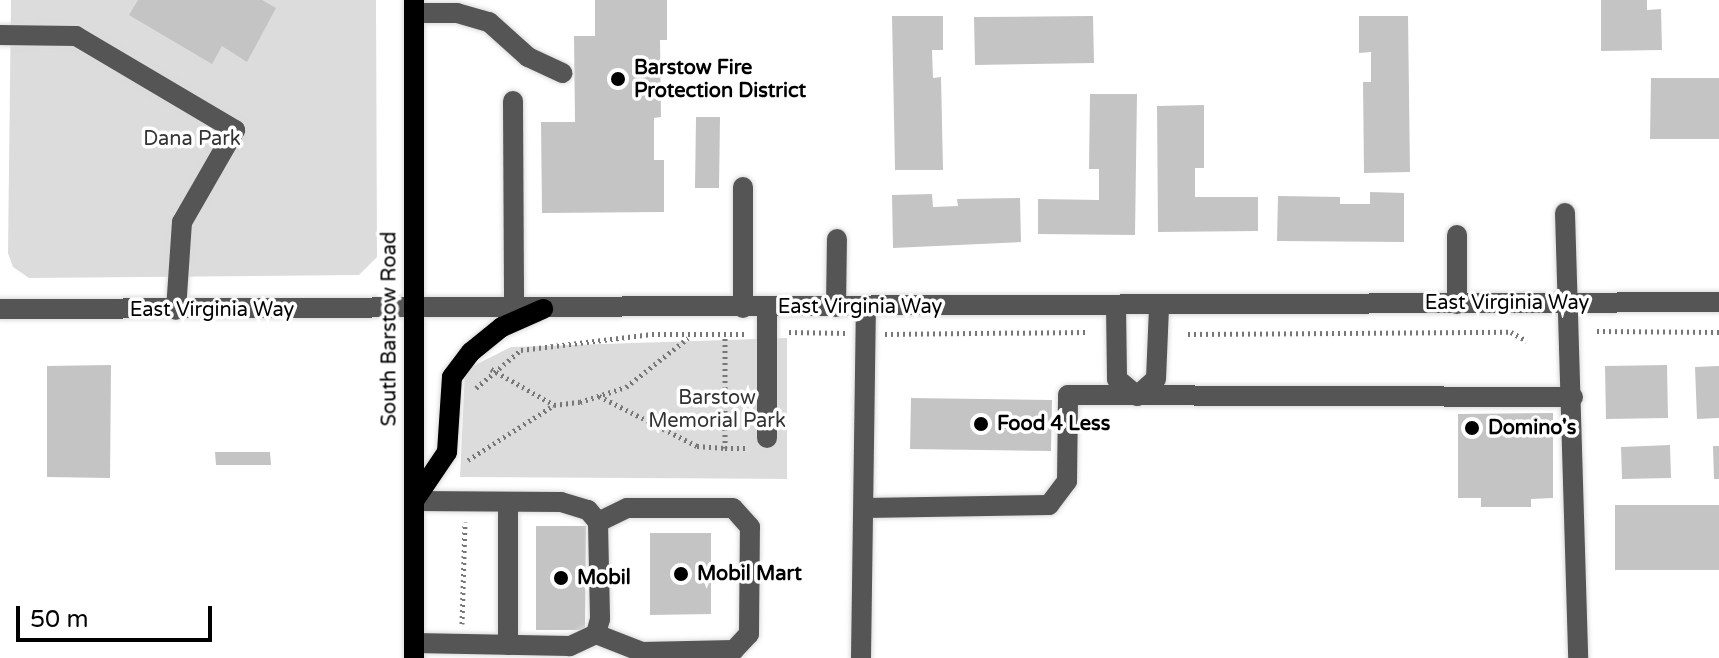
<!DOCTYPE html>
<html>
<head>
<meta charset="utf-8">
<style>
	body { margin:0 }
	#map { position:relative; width:1719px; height:658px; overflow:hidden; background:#fff; font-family:"Varela Round",sans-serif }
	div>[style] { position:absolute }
	.green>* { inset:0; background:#dcdcdc }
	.building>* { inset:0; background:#c4c4c4 }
	.path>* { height:5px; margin-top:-2.5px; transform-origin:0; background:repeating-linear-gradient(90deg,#777 0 2px,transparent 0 6px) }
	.roads { filter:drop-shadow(0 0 2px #dbdbdb) drop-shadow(0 0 2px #dbdbdb) }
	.minor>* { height:20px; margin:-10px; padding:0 10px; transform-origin:10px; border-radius:10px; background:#555 }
	.major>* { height:20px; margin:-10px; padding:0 10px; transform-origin:10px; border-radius:10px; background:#000 }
	.dots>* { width:22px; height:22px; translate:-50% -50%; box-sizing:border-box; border:4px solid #fff; border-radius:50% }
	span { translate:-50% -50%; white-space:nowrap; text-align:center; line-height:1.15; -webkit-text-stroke:7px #fff; paint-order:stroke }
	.poi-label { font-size:20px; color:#000; font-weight:700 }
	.left { translate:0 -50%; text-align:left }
	.park-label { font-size:20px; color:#333 }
	.street-label { font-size:20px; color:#000 }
	.scale { position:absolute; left:16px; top:606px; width:196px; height:36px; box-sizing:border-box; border:4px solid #000; border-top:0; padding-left:10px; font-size:24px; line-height:28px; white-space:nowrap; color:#000; -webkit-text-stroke:6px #fff; paint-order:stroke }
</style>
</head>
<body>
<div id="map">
	<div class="green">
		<i style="clip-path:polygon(11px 0,376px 0,377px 257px,359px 275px,29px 278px,13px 267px,8px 253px)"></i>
		<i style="clip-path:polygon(787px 338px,787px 479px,460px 477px,465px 370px,511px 347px)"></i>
	</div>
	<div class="building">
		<i style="clip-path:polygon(138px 0,262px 0,276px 8px,247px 62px,222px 46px,212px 64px,129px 15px)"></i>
		<i style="clip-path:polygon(595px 0,667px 0,667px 40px,660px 40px,661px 117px,654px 118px,654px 160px,664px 160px,664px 212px,542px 213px,541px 122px,575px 122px,574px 36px,595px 36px)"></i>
		<i style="clip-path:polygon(1601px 0,1647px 0,1647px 10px,1661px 9px,1662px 50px,1601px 51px)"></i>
		<i style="clip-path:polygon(892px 16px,943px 16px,943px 50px,932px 50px,933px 78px,941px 77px,943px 170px,895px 170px)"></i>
		<i style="clip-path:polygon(1093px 16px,1094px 63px,975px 65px,974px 17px)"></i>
		<i style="clip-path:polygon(1359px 16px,1408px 16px,1410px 172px,1364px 173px,1363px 82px,1371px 82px,1371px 52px,1359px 53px)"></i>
		<i style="clip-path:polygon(1651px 78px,1719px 78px,1719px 139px,1650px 139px)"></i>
		<i style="clip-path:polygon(1090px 94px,1137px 94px,1135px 235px,1038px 234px,1038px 199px,1099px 200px,1099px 169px,1089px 169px)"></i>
		<i style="clip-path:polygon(1204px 105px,1204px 168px,1195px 168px,1195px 197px,1258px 197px,1258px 231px,1158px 232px,1157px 106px)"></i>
		<i style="clip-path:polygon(696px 117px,720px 117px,719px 188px,695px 188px)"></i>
		<i style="clip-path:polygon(1370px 192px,1404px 193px,1404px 242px,1277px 241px,1278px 196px,1340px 197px,1340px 204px,1370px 204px)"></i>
		<i style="clip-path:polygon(932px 194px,933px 207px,958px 206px,957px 199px,1020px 198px,1021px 242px,893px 248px,892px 195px)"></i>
		<i style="clip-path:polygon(111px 365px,110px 478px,47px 477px,47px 366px)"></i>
		<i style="clip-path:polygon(1667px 365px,1668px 418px,1606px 419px,1605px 366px)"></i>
		<i style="clip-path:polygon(1719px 366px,1719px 418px,1697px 419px,1695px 367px)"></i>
		<i style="clip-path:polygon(911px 398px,1052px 400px,1051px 451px,910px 449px)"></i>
		<i style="clip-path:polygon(1553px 413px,1553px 498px,1531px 499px,1531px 507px,1481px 507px,1481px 498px,1458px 498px,1458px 414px)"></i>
		<i style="clip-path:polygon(1670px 445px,1671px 478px,1622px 479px,1621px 447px)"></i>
		<i style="clip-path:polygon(1713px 446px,1719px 446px,1719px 479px,1714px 479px)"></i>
		<i style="clip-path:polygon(215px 452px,270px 452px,271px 465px,216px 465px)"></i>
		<i style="clip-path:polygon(1615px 505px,1719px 505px,1719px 570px,1615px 570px)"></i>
		<i style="clip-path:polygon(536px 526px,586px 526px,585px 630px,536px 630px)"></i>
		<i style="clip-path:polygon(650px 533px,711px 533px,711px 614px,650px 615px)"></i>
	</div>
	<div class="path">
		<i style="left:1597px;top:331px;width:122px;rotate:0.5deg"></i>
		<i style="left:789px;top:332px;width:58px;rotate:1deg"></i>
		<i style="left:885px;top:334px;width:201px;rotate:-0.6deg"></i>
		<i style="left:1188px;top:334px;width:323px;rotate:-0.4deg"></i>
		<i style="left:1511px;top:332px;width:18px;rotate:29deg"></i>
		<i style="left:491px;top:369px;width:73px;rotate:29.7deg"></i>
		<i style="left:554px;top:405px;width:26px;rotate:-7deg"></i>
		<i style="left:580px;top:402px;width:48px;rotate:-18.1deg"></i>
		<i style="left:626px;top:387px;width:79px;rotate:-38.3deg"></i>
		<i style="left:476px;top:388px;width:59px;rotate:-40.2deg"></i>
		<i style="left:521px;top:350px;width:132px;rotate:-7deg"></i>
		<i style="left:652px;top:334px;width:95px"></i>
		<i style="left:599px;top:396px;width:110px;rotate:27deg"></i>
		<i style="left:697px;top:446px;width:28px;rotate:4deg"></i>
		<i style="left:725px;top:448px;width:113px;rotate:-90deg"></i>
		<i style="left:725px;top:448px;width:23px"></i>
		<i style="left:468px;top:460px;width:102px;rotate:-32.6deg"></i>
		<i style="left:462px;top:624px;width:102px;rotate:-88.3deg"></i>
	</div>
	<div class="roads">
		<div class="minor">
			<i style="left:414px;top:13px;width:43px"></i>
			<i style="left:457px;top:13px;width:33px;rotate:16deg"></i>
			<i style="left:489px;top:22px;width:52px;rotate:41.9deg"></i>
			<i style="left:528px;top:57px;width:38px;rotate:25deg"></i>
			<i style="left:0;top:35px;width:76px;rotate:0.8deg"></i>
			<i style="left:76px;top:36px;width:185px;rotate:30.6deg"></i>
			<i style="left:235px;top:130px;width:106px;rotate:119.9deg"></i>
			<i style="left:182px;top:222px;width:88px;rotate:93.9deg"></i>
			<i style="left:513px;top:101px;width:208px;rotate:89.7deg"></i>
			<i style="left:743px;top:187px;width:121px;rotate:90deg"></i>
			<i style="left:1565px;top:213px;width:445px;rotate:88.3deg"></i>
			<i style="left:1457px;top:235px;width:69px;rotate:90deg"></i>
			<i style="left:1116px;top:306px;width:73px;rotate:89.2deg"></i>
			<i style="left:1117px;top:379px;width:26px;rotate:40deg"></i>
			<i style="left:1137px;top:396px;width:25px;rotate:-42deg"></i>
			<i style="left:1156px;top:379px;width:73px;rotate:-87.6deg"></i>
			<i style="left:836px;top:307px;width:68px;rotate:-89.2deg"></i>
			<i style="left:767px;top:308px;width:130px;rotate:90deg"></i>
			<i style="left:0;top:309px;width:1719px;rotate:-0.23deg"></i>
			<i style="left:414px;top:501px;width:147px;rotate:0.4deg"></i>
			<i style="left:561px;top:502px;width:28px;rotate:17deg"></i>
			<i style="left:588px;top:510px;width:16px;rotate:50deg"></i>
			<i style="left:598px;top:522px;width:97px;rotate:88.8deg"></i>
			<i style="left:600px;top:619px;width:16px;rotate:105deg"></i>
			<i style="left:596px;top:634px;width:29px;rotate:155deg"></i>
			<i style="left:570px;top:646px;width:156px;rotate:-178.9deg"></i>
			<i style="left:865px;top:508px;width:184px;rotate:-0.9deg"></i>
			<i style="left:1049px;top:505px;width:30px;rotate:-53deg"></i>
			<i style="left:1067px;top:481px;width:86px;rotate:-89.3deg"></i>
			<i style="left:1068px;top:395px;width:505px;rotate:0.23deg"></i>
			<i style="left:596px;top:634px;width:49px;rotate:21.4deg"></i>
			<i style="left:642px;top:652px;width:92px;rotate:-1.2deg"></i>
			<i style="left:734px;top:650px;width:22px;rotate:-47deg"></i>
			<i style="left:749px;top:634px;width:107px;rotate:-89.5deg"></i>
			<i style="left:750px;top:527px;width:25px;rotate:-132deg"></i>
			<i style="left:733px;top:508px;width:106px;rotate:180deg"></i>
			<i style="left:627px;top:508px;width:32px;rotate:154deg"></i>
			<i style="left:508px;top:645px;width:143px;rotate:-90deg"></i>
			<i style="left:861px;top:658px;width:351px;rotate:-89.2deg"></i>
		</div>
		<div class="major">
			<i style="left:414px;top:0;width:658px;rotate:90deg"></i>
			<i style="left:414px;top:501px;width:59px;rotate:-56deg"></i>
			<i style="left:447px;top:452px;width:75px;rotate:-86.2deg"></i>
			<i style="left:452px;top:377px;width:31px;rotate:-53deg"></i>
			<i style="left:471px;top:352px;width:40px;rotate:-39deg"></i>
			<i style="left:502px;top:327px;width:45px;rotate:-23.7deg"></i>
		</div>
	</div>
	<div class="dots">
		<i style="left:618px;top:79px;background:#000"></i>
		<i style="left:981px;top:424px;background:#000"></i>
		<i style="left:1472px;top:428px;background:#000"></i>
		<i style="left:681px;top:574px;background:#000"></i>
		<i style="left:561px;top:578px;background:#000"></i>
	</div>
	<div class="poi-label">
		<span class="left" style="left:634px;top:80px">Barstow Fire<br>Protection District</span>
		<span class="left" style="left:997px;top:424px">Food 4 Less</span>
		<span class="left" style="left:1488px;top:428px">Domino's</span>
		<span class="left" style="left:697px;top:574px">Mobil Mart</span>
		<span class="left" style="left:577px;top:578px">Mobil</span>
	</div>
	<div class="park-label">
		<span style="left:192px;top:139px">Dana Park</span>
		<span style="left:717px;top:410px">Barstow<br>Memorial Park</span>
	</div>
	<div class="street-label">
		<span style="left:1507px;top:303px">East Virginia Way</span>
		<span style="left:860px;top:307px">East Virginia Way</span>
		<span style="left:212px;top:310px">East Virginia Way</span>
		<span style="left:390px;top:329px;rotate:-90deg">South Barstow Road</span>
	</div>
	<div class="scale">50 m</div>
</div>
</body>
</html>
